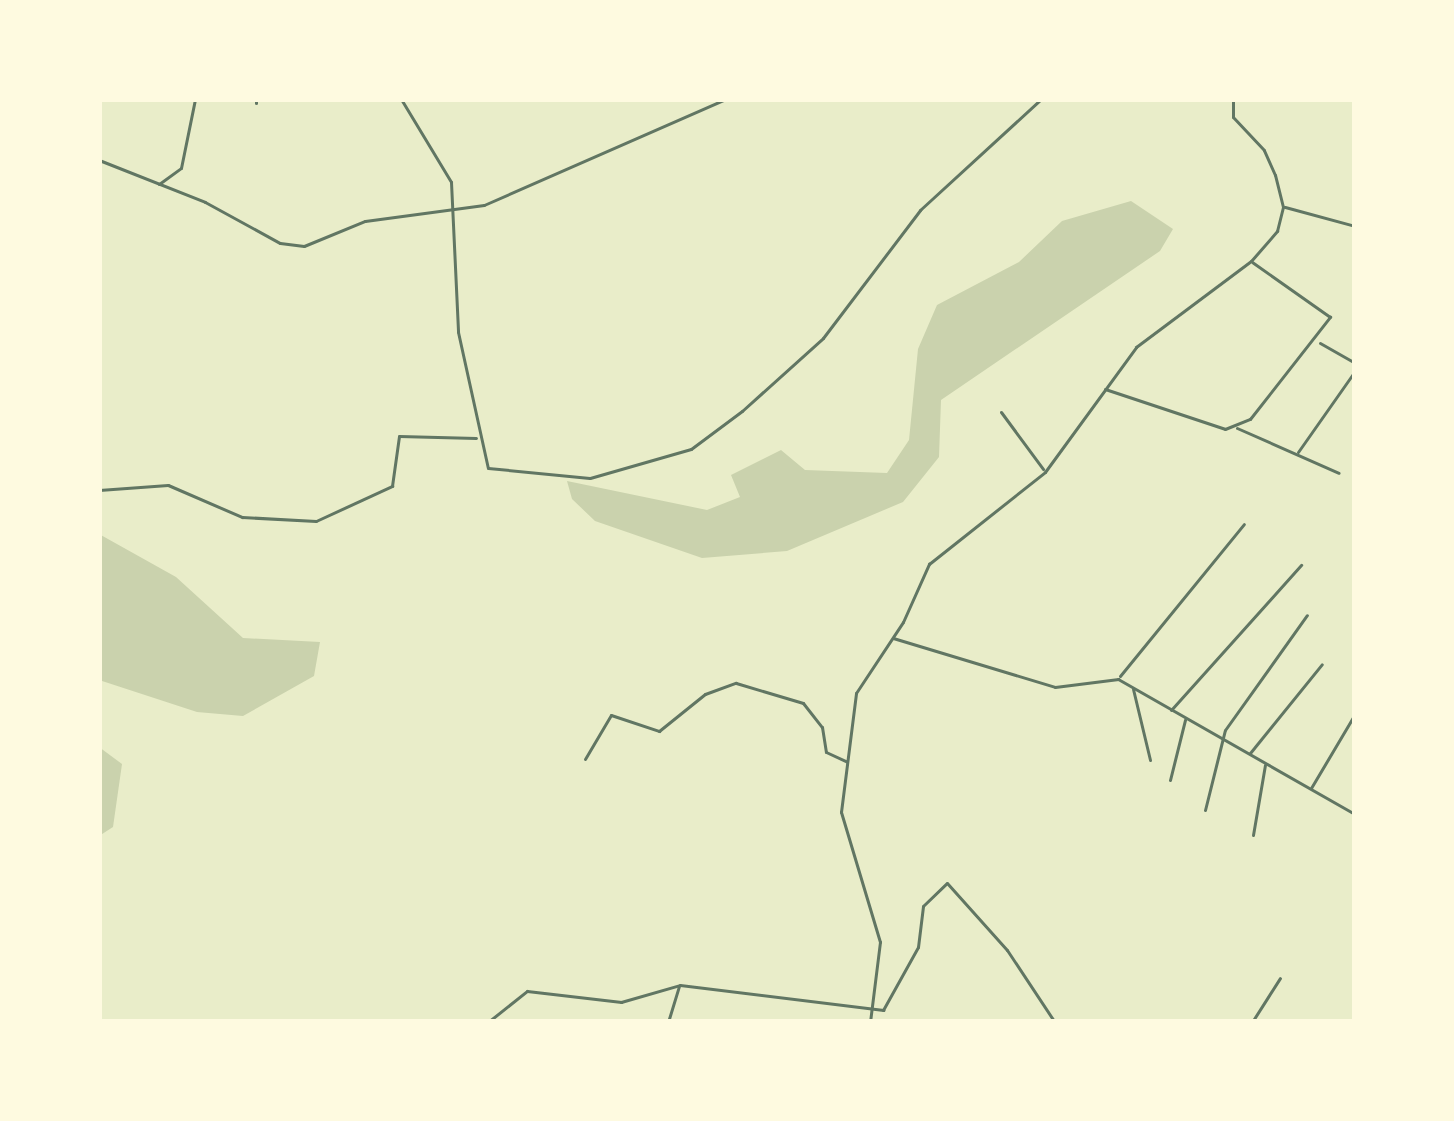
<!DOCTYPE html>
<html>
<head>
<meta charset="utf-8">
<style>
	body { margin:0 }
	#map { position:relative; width:1454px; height:1121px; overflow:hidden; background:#e9edc9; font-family:"DejaVu Sans",sans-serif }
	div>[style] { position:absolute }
	.green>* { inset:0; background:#cad2ad }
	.minor>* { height:3px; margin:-1.5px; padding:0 1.5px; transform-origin:1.5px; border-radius:1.5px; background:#617663 }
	span { translate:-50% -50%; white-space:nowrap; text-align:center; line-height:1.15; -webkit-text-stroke:10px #fefae0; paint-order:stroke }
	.frame { position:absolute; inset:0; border:102px solid #fefae0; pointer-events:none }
</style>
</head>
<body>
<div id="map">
	<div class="green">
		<i style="clip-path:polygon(1131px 201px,1173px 229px,1160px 251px,941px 400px,939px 457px,903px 502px,787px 551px,702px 558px,595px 521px,572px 499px,567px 481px,707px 510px,740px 497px,731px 475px,781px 450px,805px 470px,887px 473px,909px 440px,918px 349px,937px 305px,1019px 262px,1062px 221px)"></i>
		<i style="clip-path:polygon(99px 534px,176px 577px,243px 638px,320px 642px,314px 676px,243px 716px,197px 712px,99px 680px)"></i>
		<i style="clip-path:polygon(99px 747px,122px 764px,113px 827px,99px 836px)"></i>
	</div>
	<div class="minor">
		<i style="left:401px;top:99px;width:97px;rotate:58.9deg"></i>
		<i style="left:451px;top:182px;width:150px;rotate:87.3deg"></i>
		<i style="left:458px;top:332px;width:139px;rotate:77.6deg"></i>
		<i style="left:488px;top:468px;width:102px;rotate:5.6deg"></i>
		<i style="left:590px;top:478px;width:105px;rotate:-16deg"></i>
		<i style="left:691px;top:449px;width:64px;rotate:-36.7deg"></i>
		<i style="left:742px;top:411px;width:109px;rotate:-42deg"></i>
		<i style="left:823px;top:338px;width:161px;rotate:-52.8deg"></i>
		<i style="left:920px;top:210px;width:164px;rotate:-42.5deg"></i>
		<i style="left:256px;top:103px;width:4px;rotate:-90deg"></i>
		<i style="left:99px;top:160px;width:114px;rotate:21.6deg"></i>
		<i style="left:205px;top:202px;width:85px;rotate:28.7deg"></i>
		<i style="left:280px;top:243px;width:24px;rotate:7deg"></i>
		<i style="left:304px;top:246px;width:66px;rotate:-22.3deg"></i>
		<i style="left:365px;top:221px;width:120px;rotate:-7.7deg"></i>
		<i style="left:484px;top:205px;width:263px;rotate:-23.7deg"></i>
		<i style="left:159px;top:184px;width:27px;rotate:-36deg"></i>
		<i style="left:181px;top:168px;width:70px;rotate:-78.5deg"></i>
		<i style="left:1285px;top:207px;width:73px;rotate:15.2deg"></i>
		<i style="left:1320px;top:343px;width:40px;rotate:29.7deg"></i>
		<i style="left:1105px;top:389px;width:126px;rotate:18.4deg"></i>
		<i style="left:1225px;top:429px;width:27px;rotate:-22deg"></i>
		<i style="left:1250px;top:419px;width:130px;rotate:-51.9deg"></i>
		<i style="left:1330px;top:317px;width:95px;rotate:-144.8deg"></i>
		<i style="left:1001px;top:412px;width:71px;rotate:53.6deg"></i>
		<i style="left:1237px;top:428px;width:111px;rotate:23.8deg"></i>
		<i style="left:1298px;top:452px;width:99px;rotate:-54.9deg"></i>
		<i style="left:99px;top:490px;width:69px;rotate:-4.1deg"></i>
		<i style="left:168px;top:485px;width:81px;rotate:23.4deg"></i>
		<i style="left:242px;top:517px;width:74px;rotate:3.1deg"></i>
		<i style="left:316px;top:521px;width:84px;rotate:-24.7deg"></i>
		<i style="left:392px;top:486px;width:50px;rotate:-82deg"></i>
		<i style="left:399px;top:436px;width:77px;rotate:1.5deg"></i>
		<i style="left:893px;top:638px;width:169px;rotate:16.8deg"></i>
		<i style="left:1055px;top:687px;width:64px;rotate:-7.2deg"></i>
		<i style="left:1118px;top:679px;width:273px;rotate:29.7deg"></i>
		<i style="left:1120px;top:676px;width:196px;rotate:-50.8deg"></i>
		<i style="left:1133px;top:689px;width:73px;rotate:76.5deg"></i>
		<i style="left:1171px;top:710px;width:195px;rotate:-48.1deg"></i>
		<i style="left:1250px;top:753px;width:114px;rotate:-51deg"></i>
		<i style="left:585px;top:759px;width:51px;rotate:-59.4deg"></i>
		<i style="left:611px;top:715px;width:51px;rotate:18.4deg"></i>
		<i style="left:659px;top:731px;width:59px;rotate:-38.8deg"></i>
		<i style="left:705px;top:694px;width:33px;rotate:-20deg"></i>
		<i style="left:736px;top:683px;width:70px;rotate:16.6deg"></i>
		<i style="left:803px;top:703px;width:31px;rotate:52deg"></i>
		<i style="left:822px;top:727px;width:25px;rotate:81deg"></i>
		<i style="left:826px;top:752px;width:23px;rotate:25deg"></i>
		<i style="left:1170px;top:780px;width:62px;rotate:-76deg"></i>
		<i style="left:1311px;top:788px;width:86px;rotate:-59.3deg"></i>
		<i style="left:1205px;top:810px;width:82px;rotate:-76deg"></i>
		<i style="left:1225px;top:730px;width:141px;rotate:-54.5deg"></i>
		<i style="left:1253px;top:835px;width:71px;rotate:-80.3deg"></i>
		<i style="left:488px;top:1022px;width:50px;rotate:-38.5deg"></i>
		<i style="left:527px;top:991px;width:95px;rotate:6.7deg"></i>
		<i style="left:621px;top:1002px;width:61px;rotate:-16.1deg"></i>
		<i style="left:680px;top:985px;width:205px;rotate:7deg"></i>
		<i style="left:883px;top:1010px;width:72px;rotate:-60.9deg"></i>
		<i style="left:918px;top:947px;width:41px;rotate:-83deg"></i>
		<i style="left:923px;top:906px;width:33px;rotate:-44deg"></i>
		<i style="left:947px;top:883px;width:90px;rotate:48.2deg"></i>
		<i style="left:1007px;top:950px;width:85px;rotate:56.5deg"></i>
		<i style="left:668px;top:1022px;width:37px;rotate:-73deg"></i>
		<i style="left:870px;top:1022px;width:81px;rotate:-82.9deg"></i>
		<i style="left:880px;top:942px;width:136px;rotate:-106.7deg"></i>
		<i style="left:841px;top:812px;width:120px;rotate:-82.8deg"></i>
		<i style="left:856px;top:693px;width:85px;rotate:-56.5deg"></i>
		<i style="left:903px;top:622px;width:64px;rotate:-65.9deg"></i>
		<i style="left:929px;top:564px;width:148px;rotate:-38.4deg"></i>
		<i style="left:1045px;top:472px;width:155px;rotate:-53.9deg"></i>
		<i style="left:1136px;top:347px;width:144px;rotate:-36.8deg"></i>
		<i style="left:1251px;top:261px;width:40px;rotate:-49deg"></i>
		<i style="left:1277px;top:231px;width:25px;rotate:-76deg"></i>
		<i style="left:1283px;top:207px;width:33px;rotate:-104deg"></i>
		<i style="left:1275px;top:175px;width:27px;rotate:-114deg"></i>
		<i style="left:1264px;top:150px;width:45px;rotate:-133.2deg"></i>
		<i style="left:1233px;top:117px;width:18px;rotate:-90deg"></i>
		<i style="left:1252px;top:1022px;width:52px;rotate:-57.5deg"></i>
	</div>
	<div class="frame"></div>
</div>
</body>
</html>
